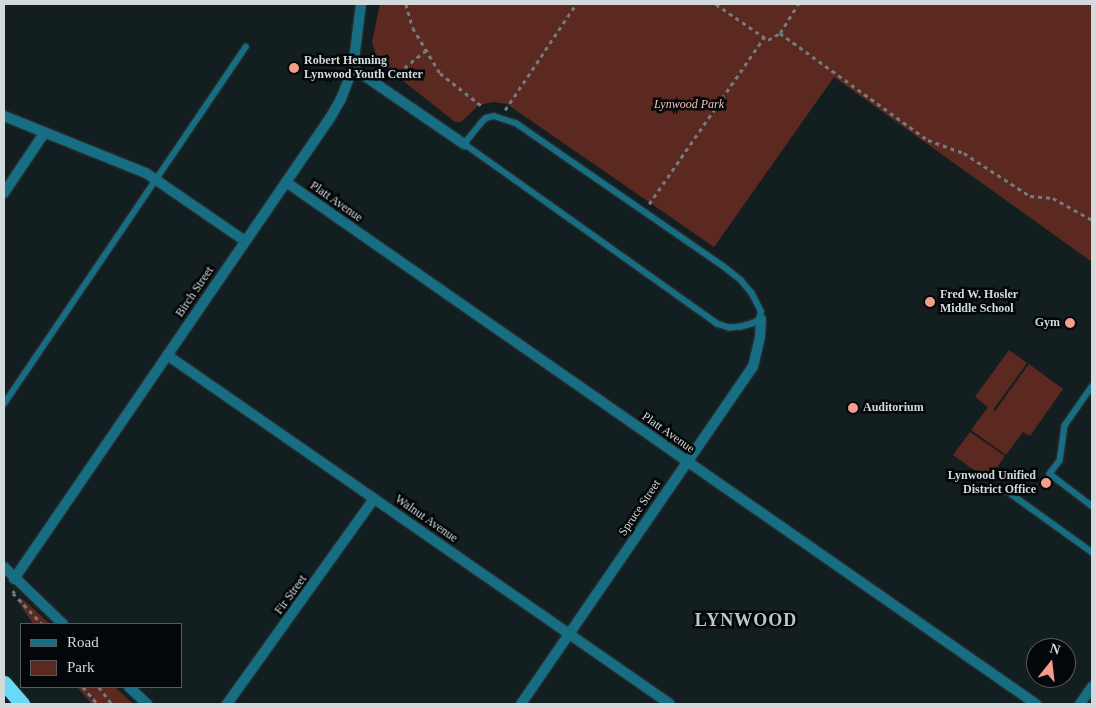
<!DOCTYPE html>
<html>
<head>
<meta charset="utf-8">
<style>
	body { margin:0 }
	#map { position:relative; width:1096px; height:708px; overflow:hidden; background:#131e21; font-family:"Times New Roman",serif }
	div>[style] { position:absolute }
	.green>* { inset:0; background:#5b291f }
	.path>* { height:2.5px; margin-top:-1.25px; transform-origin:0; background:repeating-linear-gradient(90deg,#727c7e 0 4px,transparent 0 8px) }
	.roads { filter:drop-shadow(0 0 1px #2e383b) drop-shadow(0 0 1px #2e383b) }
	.service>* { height:5.5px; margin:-2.75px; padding:0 2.75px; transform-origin:2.75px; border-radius:2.75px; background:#176e83 }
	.minor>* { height:10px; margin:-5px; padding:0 5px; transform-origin:5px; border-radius:5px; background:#176e83 }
	.tertiary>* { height:10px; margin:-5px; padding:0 5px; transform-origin:5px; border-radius:5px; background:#176e83 }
	.motorway>* { height:15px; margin:-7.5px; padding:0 7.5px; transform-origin:7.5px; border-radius:7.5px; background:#69d9f8 }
	.dots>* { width:14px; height:14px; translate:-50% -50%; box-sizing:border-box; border:2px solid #040709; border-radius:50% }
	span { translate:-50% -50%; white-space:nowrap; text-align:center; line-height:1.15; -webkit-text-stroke:5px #040709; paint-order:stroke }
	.poi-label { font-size:12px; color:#d2dadc; font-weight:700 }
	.left { translate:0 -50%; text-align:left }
	.right { translate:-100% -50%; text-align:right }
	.park-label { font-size:12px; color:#f5c1b6; font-style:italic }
	.street-label { font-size:12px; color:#d2dadc }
	.district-label { font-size:18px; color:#bac8cd; font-weight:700; letter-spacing:1px }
	.frame { position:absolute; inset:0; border:5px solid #d2dadc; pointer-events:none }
	.legend { position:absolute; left:20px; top:623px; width:162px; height:65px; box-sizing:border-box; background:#040709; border:1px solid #565b5d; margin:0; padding:6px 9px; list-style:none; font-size:15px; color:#d2dadc }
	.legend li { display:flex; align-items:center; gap:10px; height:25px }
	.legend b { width:25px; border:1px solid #565b5d }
	.north { position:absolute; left:1026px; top:638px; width:50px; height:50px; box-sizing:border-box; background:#040709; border:1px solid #565b5d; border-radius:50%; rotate:16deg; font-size:14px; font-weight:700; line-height:20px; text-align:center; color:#d2dadc }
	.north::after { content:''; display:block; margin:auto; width:18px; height:22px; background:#f49e8a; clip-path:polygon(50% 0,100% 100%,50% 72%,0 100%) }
</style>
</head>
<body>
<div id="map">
	<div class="green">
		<i style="clip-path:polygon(380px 4px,1092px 4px,1092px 262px,834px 77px,714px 247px,507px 104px,493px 102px,479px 105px,461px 122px,455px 122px,378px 61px,372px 42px)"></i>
		<i style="clip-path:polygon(1009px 350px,1027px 363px,993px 410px,995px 411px,1029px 364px,1063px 389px,1030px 436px,1023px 432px,1006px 455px,971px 430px,988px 407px,975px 397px)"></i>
		<i style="clip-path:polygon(970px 432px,1005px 456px,988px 480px,953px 455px)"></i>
		<i style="clip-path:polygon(21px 598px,26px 602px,50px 624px,33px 624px,18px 601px)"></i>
		<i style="clip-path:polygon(77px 687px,115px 687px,133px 704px,92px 704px)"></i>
	</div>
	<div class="path">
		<i style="left:406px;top:4px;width:25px;rotate:74deg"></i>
		<i style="left:413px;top:28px;width:52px;rotate:59deg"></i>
		<i style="left:440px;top:73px;width:53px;rotate:38.2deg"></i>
		<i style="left:716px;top:4px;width:63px;rotate:34.7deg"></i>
		<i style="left:768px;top:40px;width:14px;rotate:-30deg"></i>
		<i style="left:780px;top:33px;width:183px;rotate:35.9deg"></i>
		<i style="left:928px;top:140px;width:38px;rotate:20deg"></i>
		<i style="left:964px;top:153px;width:79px;rotate:33.1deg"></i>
		<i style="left:1030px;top:196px;width:23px;rotate:5deg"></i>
		<i style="left:1053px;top:198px;width:45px;rotate:29.4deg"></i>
		<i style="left:780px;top:33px;width:34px;rotate:-58deg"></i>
		<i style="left:392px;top:78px;width:43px;rotate:-39.3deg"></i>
		<i style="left:505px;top:110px;width:128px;rotate:-56.2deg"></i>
		<i style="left:649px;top:204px;width:203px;rotate:-55.4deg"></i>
		<i style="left:15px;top:591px;width:3px;rotate:135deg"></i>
		<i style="left:13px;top:593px;width:42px;rotate:46.9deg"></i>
		<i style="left:83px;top:687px;width:23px;rotate:49deg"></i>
		<i style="left:99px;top:687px;width:21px;rotate:53deg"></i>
	</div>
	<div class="roads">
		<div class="service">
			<i style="left:494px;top:116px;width:23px;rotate:18deg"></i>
			<i style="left:516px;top:123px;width:250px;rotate:34.6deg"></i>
			<i style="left:722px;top:265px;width:24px;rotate:38deg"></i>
			<i style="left:741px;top:280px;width:17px;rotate:50deg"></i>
			<i style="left:752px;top:293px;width:20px;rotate:63deg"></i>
			<i style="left:761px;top:311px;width:8px;rotate:90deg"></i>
			<i style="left:761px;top:319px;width:10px;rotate:151deg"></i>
			<i style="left:752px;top:324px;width:11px;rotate:165deg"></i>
			<i style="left:741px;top:327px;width:12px;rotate:175deg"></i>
			<i style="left:729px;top:328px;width:13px;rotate:-162deg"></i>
			<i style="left:717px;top:324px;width:310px;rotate:-144.6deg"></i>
			<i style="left:464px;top:144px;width:26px;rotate:-51deg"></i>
			<i style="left:480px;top:124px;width:8px;rotate:-45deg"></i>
			<i style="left:486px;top:118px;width:8px;rotate:-14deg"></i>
			<i style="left:1092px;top:387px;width:47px;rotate:124.7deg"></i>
			<i style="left:1065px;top:426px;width:35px;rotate:98deg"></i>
			<i style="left:1060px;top:461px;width:16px;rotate:128deg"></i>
			<i style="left:1050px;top:474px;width:53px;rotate:37.3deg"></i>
			<i style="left:4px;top:404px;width:431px;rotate:-55.9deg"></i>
			<i style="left:1007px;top:491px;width:105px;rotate:35.7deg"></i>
		</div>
		<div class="minor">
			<i style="left:353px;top:68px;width:135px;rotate:34.4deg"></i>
			<i style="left:4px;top:116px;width:153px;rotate:21.9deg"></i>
			<i style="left:146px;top:173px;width:120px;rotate:34.5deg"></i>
			<i style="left:286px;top:182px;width:914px;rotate:34.84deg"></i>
			<i style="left:4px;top:193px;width:73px;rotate:-56.1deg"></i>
			<i style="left:167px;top:355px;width:612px;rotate:34.75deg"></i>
			<i style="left:14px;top:579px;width:559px;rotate:-55.57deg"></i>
			<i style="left:330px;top:118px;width:22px;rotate:-60deg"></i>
			<i style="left:341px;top:99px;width:33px;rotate:-69deg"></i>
			<i style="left:353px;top:68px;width:64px;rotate:-82.9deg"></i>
			<i style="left:227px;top:704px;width:252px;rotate:-54.4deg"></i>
			<i style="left:521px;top:704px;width:409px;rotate:-55.5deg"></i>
			<i style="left:753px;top:367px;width:31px;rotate:-77deg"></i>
			<i style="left:760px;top:337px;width:18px;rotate:-87deg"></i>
		</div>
		<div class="tertiary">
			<i style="left:4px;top:567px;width:82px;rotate:44deg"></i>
			<i style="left:129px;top:687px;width:25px;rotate:43deg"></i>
			<i style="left:1080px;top:704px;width:21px;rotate:-55deg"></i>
		</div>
		<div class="motorway">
			<i style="left:4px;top:683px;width:28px;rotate:49deg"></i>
		</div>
	</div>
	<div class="dots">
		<i style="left:294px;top:68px;background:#f49e8a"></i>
		<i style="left:930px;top:302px;background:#f49e8a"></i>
		<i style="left:1070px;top:323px;background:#f49e8a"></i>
		<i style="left:853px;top:408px;background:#f49e8a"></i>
		<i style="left:1046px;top:483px;background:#f49e8a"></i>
	</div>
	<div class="poi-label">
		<span class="left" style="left:304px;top:68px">Robert Henning<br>Lynwood Youth Center</span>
		<span class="left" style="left:940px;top:302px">Fred W. Hosler<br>Middle School</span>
		<span class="right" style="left:1060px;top:323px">Gym</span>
		<span class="left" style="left:863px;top:408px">Auditorium</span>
		<span class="right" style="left:1036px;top:483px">Lynwood Unified<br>District Office</span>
	</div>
	<div class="park-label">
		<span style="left:689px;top:105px">Lynwood Park</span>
	</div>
	<div class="street-label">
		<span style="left:336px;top:202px;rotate:35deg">Platt Avenue</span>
		<span style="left:195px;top:292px;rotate:-56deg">Birch Street</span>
		<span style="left:668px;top:433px;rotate:35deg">Platt Avenue</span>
		<span style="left:640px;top:508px;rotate:-56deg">Spruce Street</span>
		<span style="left:426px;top:519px;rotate:35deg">Walnut Avenue</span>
		<span style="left:291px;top:595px;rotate:-54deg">Fir Street</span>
	</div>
	<div class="district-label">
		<span style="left:746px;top:620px">LYNWOOD</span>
	</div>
	<div class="frame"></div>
	<ul class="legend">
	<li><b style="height:6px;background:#176e83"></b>Road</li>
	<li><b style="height:14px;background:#5b291f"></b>Park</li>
	</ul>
	<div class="north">N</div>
</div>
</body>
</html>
